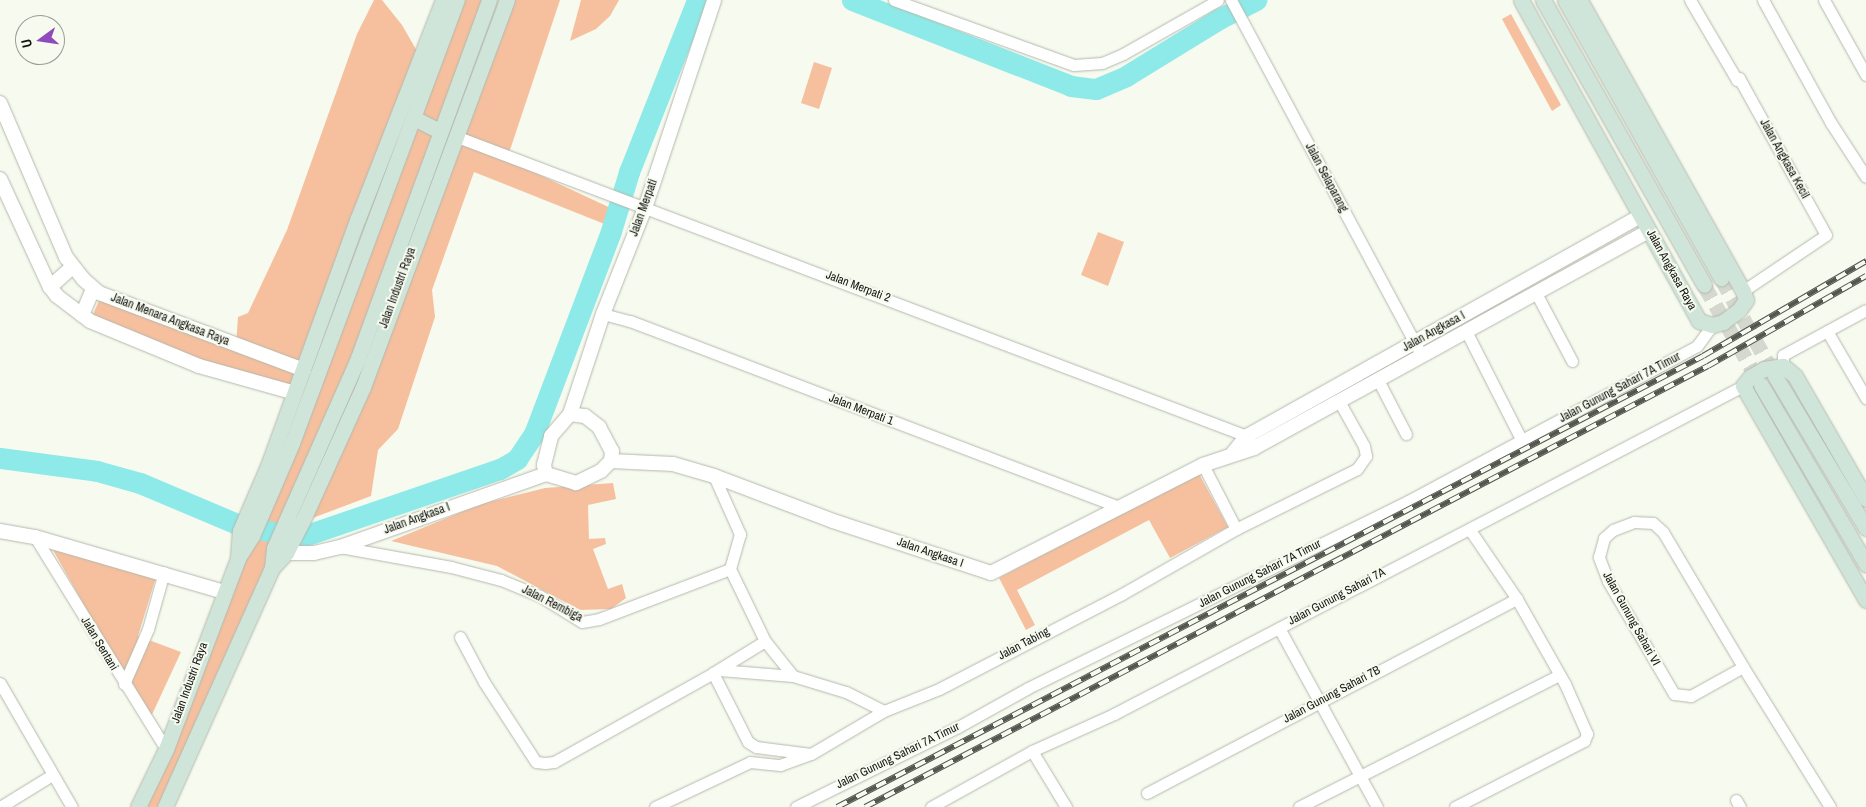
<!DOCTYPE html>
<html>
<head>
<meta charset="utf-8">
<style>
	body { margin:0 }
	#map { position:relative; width:1866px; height:807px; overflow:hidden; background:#f6faef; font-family:"Archivo Narrow",sans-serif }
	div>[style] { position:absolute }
	.green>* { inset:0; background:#f6c09f }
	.river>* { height:21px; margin:-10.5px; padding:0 10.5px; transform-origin:10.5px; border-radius:10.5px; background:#8eeae8 }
	.secondary-tunnel>* { height:15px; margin-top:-7.5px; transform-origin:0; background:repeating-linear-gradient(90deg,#d4d8ce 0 15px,transparent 0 23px) }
	.roads { filter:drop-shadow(0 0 1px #b4b8ad) drop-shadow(0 0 1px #b4b8ad) }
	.minor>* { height:11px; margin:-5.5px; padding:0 5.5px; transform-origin:5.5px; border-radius:5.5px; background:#fff }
	.tertiary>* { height:14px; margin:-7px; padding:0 7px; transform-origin:7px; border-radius:7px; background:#fff }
	.secondary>* { height:15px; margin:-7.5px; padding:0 7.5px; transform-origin:7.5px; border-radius:7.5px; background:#cfe5d9 }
	.rail>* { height:5.5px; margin-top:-2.75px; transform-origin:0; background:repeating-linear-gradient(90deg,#f6faef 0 11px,#545650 0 22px); box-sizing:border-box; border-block:1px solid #545650 }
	span { translate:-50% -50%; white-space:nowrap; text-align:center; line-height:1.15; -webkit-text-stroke:4px #f6faef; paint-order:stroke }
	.street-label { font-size:12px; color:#141511 }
	.north { position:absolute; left:15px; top:15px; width:50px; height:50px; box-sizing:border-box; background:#f6faef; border:1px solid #9c9e96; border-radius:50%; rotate:256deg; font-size:14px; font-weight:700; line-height:20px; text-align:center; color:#141511 }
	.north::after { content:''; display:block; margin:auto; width:18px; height:22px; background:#8f4abe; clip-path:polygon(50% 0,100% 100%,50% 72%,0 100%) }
</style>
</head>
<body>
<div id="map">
	<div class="green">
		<i style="clip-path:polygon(374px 0,382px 0,402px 25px,421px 58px,295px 393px,199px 366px,91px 319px,101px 296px,236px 345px,238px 317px,248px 313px,287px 230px,357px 34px)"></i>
		<i style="clip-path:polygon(457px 0,489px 0,358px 358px,165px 807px,138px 807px,252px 536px)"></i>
		<i style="clip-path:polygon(505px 0,560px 0,508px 156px,465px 140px,617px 211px,607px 225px,474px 172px,432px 290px,435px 317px,398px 429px,378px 450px,371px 496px,302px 522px,363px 387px)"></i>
		<i style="clip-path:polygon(581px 0,619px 0,610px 16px,596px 29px,570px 41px)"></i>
		<i style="clip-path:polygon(1511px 14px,1561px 105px,1552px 111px,1502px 19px)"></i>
		<i style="clip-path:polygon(814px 62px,832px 68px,819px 109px,801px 103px)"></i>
		<i style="clip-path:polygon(1098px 232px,1124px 242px,1108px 286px,1081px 275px)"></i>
		<i style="clip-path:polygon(1198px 472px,1228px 527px,1170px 558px,1149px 520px,1017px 590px,1035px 625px,1026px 630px,999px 578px)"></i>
		<i style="clip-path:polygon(613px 483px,616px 499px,588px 505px,589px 539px,605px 538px,606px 544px,593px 549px,608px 589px,622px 584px,626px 598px,611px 609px,580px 610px,497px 566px,391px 541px,481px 504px,545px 488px)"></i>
		<i style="clip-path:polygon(53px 550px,156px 577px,138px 636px,181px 652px,149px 721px)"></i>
	</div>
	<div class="river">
		<i style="left:852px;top:0;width:235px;rotate:21.4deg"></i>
		<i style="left:1071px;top:86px;width:25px;rotate:7deg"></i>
		<i style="left:1096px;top:89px;width:33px;rotate:-23deg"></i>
		<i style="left:1126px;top:76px;width:109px;rotate:-31.5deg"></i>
		<i style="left:1219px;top:19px;width:42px;rotate:-27.2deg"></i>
		<i style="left:0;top:458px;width:98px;rotate:7.6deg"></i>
		<i style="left:97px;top:471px;width:45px;rotate:15.6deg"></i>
		<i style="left:140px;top:483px;width:105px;rotate:22.9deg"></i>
		<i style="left:237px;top:524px;width:63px;rotate:12.9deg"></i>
		<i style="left:298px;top:538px;width:213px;rotate:-18.9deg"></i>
		<i style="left:500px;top:469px;width:20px;rotate:-30deg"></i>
		<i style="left:517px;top:459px;width:30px;rotate:-56deg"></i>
		<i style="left:534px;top:434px;width:217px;rotate:-69.2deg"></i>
		<i style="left:611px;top:231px;width:62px;rotate:-73deg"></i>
		<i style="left:629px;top:172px;width:185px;rotate:-68.4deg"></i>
	</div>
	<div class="secondary-tunnel">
		<i style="left:1721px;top:278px;width:112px;rotate:61.1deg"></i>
		<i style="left:1704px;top:285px;width:115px;rotate:60.3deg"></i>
	</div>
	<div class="roads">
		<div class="minor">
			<i style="left:894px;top:0;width:191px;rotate:19.9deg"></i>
			<i style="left:1074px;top:65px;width:28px;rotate:-4deg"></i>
			<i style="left:1102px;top:63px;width:23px;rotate:-23deg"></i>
			<i style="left:1123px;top:54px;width:109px;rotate:-29.6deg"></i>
			<i style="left:1231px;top:0;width:396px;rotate:61.8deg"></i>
			<i style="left:1690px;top:0;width:93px;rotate:59.6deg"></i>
			<i style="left:1737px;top:80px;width:3px;rotate:-45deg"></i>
			<i style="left:1739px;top:78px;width:179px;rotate:61deg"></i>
			<i style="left:1826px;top:235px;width:100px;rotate:146deg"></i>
			<i style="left:1763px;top:0;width:141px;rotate:61.1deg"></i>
			<i style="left:1831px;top:123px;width:64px;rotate:57.1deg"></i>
			<i style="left:1824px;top:0;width:86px;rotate:60.8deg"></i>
			<i style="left:455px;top:136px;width:847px;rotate:20.75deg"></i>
			<i style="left:1247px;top:436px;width:7px;rotate:63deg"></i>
			<i style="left:1536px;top:293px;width:77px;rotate:62.1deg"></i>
			<i style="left:603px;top:314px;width:28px;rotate:15deg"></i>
			<i style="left:630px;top:321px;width:523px;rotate:20.83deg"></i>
			<i style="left:1466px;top:331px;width:117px;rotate:63deg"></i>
			<i style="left:1827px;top:331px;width:78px;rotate:59.8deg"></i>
			<i style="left:1783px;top:366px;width:11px;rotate:-90deg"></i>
			<i style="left:1783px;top:355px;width:94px;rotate:-28.5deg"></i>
			<i style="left:1378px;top:380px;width:61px;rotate:62.6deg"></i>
			<i style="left:1203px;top:465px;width:72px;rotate:62.7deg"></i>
			<i style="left:714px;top:476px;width:64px;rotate:65.9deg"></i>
			<i style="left:740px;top:534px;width:36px;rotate:106deg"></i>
			<i style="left:730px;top:569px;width:80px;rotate:64.1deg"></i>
			<i style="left:765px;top:641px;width:45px;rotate:51.3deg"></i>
			<i style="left:793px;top:676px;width:55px;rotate:16.8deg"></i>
			<i style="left:846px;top:692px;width:42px;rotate:26.6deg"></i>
			<i style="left:35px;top:537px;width:249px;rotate:58.3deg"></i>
			<i style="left:340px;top:547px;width:113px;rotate:10.2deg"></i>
			<i style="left:451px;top:567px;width:52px;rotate:14.6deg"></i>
			<i style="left:501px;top:580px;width:42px;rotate:22.3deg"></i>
			<i style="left:540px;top:596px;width:49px;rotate:31.8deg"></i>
			<i style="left:582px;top:622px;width:17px;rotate:-10deg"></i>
			<i style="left:599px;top:619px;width:140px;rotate:-20.9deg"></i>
			<i style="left:1279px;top:628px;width:204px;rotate:61.3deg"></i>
			<i style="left:460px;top:637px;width:51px;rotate:61.9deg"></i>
			<i style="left:484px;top:682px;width:95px;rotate:57deg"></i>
			<i style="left:536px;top:762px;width:9px;rotate:6deg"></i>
			<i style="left:545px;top:763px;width:9px;rotate:-6deg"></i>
			<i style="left:554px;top:762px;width:182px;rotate:-29.2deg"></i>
			<i style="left:713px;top:673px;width:61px;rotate:-31.6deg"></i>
			<i style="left:1743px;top:667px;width:60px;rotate:150.9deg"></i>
			<i style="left:1691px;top:696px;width:17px;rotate:-173deg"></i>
			<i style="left:1674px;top:694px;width:131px;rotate:-120.3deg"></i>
			<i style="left:1608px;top:581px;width:26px;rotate:-111deg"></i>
			<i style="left:1599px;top:557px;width:20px;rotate:-75deg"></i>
			<i style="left:1604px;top:538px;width:12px;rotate:-42deg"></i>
			<i style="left:1613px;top:530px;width:22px;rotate:-21deg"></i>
			<i style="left:1634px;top:522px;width:19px;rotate:3deg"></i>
			<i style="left:1653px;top:523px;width:13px;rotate:42deg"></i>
			<i style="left:1663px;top:532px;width:157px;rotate:59.3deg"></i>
			<i style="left:1743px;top:667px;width:165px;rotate:58.1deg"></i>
			<i style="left:719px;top:670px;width:74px;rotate:4.6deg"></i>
			<i style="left:713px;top:673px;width:77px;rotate:63.1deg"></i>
			<i style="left:748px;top:742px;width:9px;rotate:32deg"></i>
			<i style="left:756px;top:747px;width:55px;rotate:7.3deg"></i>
			<i style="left:0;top:683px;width:143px;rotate:59.9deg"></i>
			<i style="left:124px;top:684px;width:60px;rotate:-66.4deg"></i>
			<i style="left:148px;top:629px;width:59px;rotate:-74.3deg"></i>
			<i style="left:1032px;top:751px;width:66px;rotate:58.7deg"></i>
			<i style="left:1147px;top:793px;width:418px;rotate:-27.7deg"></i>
			<i style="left:1736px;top:800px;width:8px;rotate:60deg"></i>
			<i style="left:0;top:807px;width:61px;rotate:-31.6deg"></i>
			<i style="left:655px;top:807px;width:105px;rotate:-25.3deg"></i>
			<i style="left:750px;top:762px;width:30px;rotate:6deg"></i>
			<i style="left:780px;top:765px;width:33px;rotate:-20deg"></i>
			<i style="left:811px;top:754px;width:85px;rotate:-30.5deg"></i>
			<i style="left:884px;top:711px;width:59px;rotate:-21.8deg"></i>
			<i style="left:939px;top:689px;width:206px;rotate:-27.4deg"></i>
			<i style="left:1122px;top:594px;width:131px;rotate:-29.7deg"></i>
			<i style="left:1236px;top:529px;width:135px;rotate:-26.4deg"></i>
			<i style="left:1357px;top:469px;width:16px;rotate:-55deg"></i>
			<i style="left:1366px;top:456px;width:10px;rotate:-101deg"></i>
			<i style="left:1364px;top:446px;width:51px;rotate:-119.1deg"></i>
			<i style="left:796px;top:807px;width:181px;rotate:-26.3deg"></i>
			<i style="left:958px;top:727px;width:80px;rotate:-29.1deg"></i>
			<i style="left:1028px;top:688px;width:424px;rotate:-26.2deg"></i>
			<i style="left:1408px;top:501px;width:328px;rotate:-28.2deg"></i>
			<i style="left:1697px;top:346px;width:26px;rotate:-54deg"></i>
			<i style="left:931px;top:807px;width:115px;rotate:-29deg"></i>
			<i style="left:1032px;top:751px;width:90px;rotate:-24.3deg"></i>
			<i style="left:1114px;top:714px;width:709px;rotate:-27.54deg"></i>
			<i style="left:1299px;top:807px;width:292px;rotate:-26.9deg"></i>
			<i style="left:1455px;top:807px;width:145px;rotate:-27.1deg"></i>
			<i style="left:1584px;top:741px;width:8px;rotate:-67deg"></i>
			<i style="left:1587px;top:734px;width:55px;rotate:-113.7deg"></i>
			<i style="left:1565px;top:684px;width:98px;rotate:-119.5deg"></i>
			<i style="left:1517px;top:599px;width:83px;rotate:-124.3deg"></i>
		</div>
		<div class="tertiary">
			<i style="left:0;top:103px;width:168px;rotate:66.8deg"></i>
			<i style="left:66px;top:257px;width:28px;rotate:52deg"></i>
			<i style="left:83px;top:279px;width:21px;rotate:41deg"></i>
			<i style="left:99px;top:293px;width:219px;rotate:20.6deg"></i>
			<i style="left:0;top:179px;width:119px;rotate:65.2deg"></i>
			<i style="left:50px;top:287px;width:11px;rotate:52deg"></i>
			<i style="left:57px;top:296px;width:41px;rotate:37.1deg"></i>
			<i style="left:90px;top:321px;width:118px;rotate:22.4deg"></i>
			<i style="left:199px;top:366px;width:100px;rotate:15.7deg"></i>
			<i style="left:50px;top:287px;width:30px;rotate:-42deg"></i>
			<i style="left:82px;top:315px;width:28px;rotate:-67deg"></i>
			<i style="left:570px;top:414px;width:105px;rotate:-71.7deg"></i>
			<i style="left:603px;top:314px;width:114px;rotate:-68.4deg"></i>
			<i style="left:645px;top:208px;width:219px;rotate:-71.6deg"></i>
			<i style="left:570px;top:414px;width:15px;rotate:8deg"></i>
			<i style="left:585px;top:416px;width:18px;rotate:38deg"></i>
			<i style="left:599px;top:427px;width:27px;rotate:62deg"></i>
			<i style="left:612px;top:451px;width:10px;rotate:96deg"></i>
			<i style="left:611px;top:461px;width:14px;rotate:135deg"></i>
			<i style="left:601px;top:471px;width:28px;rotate:154deg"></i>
			<i style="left:576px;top:483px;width:31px;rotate:-163deg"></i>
			<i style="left:546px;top:474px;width:9px;rotate:-103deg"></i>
			<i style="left:544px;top:465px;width:30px;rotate:-76deg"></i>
			<i style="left:551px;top:436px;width:29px;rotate:-49deg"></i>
			<i style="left:1233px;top:453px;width:22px;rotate:-51deg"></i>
			<i style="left:1247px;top:436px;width:450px;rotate:-29.2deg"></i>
			<i style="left:611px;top:461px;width:62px;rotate:2.8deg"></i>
			<i style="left:673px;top:464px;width:43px;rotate:16.3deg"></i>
			<i style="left:714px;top:476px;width:127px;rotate:20.7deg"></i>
			<i style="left:833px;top:521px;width:166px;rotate:18.2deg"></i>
			<i style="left:991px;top:573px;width:238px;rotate:-27deg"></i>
			<i style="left:1203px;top:465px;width:54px;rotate:-18.4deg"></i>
			<i style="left:1254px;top:448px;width:451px;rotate:-28.8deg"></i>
			<i style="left:0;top:531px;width:36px;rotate:10deg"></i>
			<i style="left:35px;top:537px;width:197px;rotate:16.2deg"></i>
			<i style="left:286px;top:553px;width:28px"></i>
			<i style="left:314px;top:553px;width:27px;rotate:-13deg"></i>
			<i style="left:340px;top:547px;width:219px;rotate:-19.5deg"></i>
		</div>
		<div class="secondary">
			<i style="left:1521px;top:0;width:367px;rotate:61deg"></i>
			<i style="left:1699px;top:321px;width:14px;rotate:17deg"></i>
			<i style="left:1712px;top:325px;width:11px;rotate:-15deg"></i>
			<i style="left:1723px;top:322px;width:20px;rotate:-37deg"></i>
			<i style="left:1739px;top:310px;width:12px;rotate:-55deg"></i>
			<i style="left:1746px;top:300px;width:9px;rotate:-108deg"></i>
			<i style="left:1743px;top:291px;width:334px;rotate:-119.3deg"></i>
			<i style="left:1543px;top:0;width:327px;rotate:60.5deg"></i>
			<i style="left:1565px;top:0;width:319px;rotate:60.7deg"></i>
			<i style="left:414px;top:118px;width:29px;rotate:27deg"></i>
			<i style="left:1775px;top:376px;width:177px;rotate:59.1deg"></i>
			<i style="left:1761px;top:385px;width:208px;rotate:59.6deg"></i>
			<i style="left:1866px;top:499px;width:142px;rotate:-120deg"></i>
			<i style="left:1795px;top:376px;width:16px;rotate:-140deg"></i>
			<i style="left:1783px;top:366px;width:19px;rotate:171deg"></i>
			<i style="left:1764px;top:369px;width:16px;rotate:150deg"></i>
			<i style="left:1750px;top:377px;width:11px;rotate:128deg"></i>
			<i style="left:1743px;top:386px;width:247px;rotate:60.1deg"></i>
			<i style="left:238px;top:558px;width:27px;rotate:-86deg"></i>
			<i style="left:240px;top:531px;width:71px;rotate:-66.7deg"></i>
			<i style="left:268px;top:466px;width:264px;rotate:-70.1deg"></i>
			<i style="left:358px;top:218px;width:234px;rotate:-68.7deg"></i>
			<i style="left:272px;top:568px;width:21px;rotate:-47deg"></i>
			<i style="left:286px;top:553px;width:35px;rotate:-63deg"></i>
			<i style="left:302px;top:522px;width:148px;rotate:-65.7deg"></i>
			<i style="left:363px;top:387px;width:413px;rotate:-69.6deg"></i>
			<i style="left:138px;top:807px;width:64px;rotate:-64.2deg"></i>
			<i style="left:166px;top:749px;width:204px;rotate:-69.3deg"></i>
			<i style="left:238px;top:558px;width:26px;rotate:-58deg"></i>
			<i style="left:252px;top:536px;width:101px;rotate:-66.7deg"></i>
			<i style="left:292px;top:443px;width:473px;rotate:-69.6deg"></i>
			<i style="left:165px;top:807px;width:262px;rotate:-65.9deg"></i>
			<i style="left:272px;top:568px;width:20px;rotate:-84deg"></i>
			<i style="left:274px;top:548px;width:208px;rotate:-66.1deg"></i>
			<i style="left:358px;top:358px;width:381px;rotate:-69.9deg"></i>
		</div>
	</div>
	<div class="rail">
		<i style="left:837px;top:807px;width:976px;rotate:-27.51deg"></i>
		<i style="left:1703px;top:356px;width:189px;rotate:-30.2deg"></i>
		<i style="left:865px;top:807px;width:951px;rotate:-27.62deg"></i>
		<i style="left:1708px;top:366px;width:182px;rotate:-29.7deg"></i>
	</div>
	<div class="street-label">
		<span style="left:1784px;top:159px;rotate:61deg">Jalan Angkasa Kecil</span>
		<span style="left:1326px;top:178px;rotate:62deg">Jalan Selaparang</span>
		<span style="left:644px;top:208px;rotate:-70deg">Jalan Merpati</span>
		<span style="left:1671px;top:270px;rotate:61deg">Jalan Angkasa Raya</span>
		<span style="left:858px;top:287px;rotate:21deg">Jalan Merpati 2</span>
		<span style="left:398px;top:288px;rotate:-70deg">Jalan Industri Raya</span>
		<span style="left:170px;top:320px;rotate:21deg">Jalan Menara Angkasa Raya</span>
		<span style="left:1434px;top:332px;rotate:-29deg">Jalan Angkasa I</span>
		<span style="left:1620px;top:388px;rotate:-28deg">Jalan Gunung Sahari 7A Timur</span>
		<span style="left:861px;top:410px;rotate:21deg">Jalan Merpati 1</span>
		<span style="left:417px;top:519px;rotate:-20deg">Jalan Angkasa I</span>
		<span style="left:930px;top:553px;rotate:19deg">Jalan Angkasa I</span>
		<span style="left:1260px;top:574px;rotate:-27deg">Jalan Gunung Sahari 7A Timur</span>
		<span style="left:1337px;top:597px;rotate:-28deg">Jalan Gunung Sahari 7A</span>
		<span style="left:552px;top:604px;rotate:27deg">Jalan Rembiga</span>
		<span style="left:1631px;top:619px;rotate:61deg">Jalan Gunung Sahari VI</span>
		<span style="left:99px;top:644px;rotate:59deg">Jalan Sentani</span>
		<span style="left:1024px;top:644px;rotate:-28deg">Jalan Tabing</span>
		<span style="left:190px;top:683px;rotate:-70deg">Jalan Industri Raya</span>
		<span style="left:1332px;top:695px;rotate:-28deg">Jalan Gunung Sahari 7B</span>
		<span style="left:898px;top:756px;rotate:-26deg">Jalan Gunung Sahari 7A Timur</span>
	</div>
	<div class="north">U</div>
</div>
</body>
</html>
